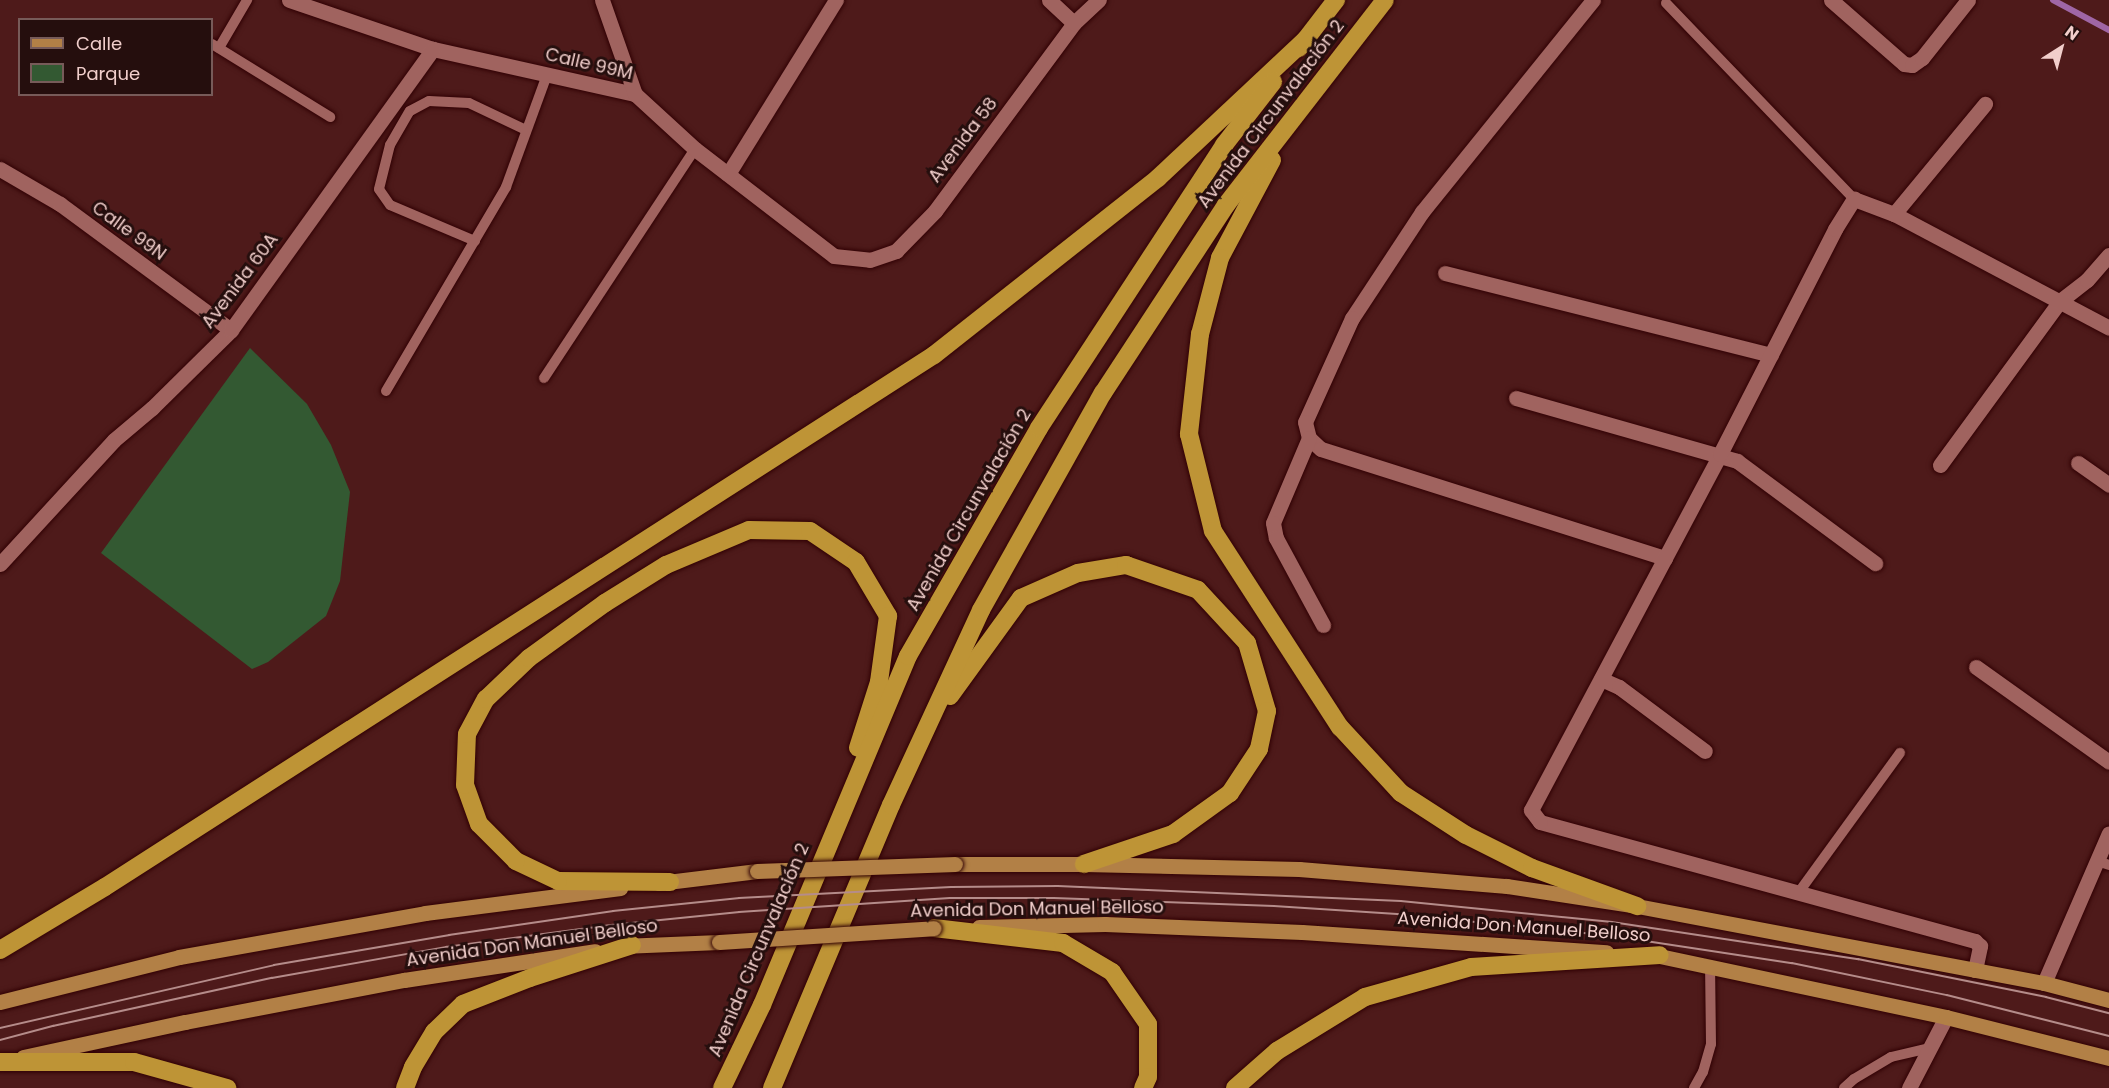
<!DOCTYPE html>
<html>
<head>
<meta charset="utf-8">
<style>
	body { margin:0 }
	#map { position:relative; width:2109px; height:1088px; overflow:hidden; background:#4e1a1a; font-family:Poppins,sans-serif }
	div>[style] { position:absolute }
	.green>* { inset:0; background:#335932 }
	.stream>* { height:6px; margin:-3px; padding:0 3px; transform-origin:3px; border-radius:3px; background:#9f66a5 }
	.roads { filter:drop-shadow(0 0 2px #310004) drop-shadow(0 0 2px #310004) }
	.lane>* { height:10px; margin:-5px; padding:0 5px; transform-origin:5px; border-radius:5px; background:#a0635f }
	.street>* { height:15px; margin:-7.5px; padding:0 7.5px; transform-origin:7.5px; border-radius:7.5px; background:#a0635f }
	.primary>* { height:15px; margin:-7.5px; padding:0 7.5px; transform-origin:7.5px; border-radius:7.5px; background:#b28046 }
	.highway>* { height:18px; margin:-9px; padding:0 9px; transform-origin:9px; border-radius:9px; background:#be9436 }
	.tram>* { height:1.5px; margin:-0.75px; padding:0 0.75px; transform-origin:0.75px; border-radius:0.75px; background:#b58c8a }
	.bridges { filter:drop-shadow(0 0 2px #310004) drop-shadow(0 0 2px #310004) }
	.primary-bridge>* { height:15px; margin:-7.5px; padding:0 7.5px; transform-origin:7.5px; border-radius:7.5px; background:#b28046 }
	span { translate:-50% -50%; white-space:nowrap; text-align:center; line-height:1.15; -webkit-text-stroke:6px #250e0d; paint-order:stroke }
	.street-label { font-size:18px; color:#f1cecb }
	.legend { position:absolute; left:18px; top:18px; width:195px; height:78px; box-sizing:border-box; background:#250e0d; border:2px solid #775b59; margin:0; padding:8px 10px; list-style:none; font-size:18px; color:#f1cecb }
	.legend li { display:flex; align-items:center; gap:12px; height:30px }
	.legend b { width:30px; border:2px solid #775b59 }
	.north { position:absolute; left:2031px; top:18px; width:60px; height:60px; -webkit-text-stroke:4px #250e0d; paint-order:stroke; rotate:36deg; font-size:16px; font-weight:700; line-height:24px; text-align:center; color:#f1cecb }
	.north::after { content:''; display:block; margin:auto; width:21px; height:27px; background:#f1cecb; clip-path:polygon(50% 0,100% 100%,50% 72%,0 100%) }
</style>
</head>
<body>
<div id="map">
	<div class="green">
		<i style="clip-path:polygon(250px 348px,307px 404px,331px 445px,350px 492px,340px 581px,326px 616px,268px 662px,252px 669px,101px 553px)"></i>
	</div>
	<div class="stream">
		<i style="left:2053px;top:0;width:64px;rotate:28.2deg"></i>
	</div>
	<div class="roads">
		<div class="lane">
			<i style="left:1666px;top:3px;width:272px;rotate:46.2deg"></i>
			<i style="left:212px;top:44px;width:139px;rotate:31.7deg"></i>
			<i style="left:219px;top:48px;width:56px;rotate:-59.7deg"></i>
			<i style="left:475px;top:241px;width:92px;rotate:-157deg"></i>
			<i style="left:390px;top:205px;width:19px;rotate:-125deg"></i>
			<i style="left:379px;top:189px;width:45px;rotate:-76deg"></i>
			<i style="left:390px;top:145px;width:39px;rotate:-60deg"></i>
			<i style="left:410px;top:111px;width:21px;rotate:-28deg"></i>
			<i style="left:429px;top:101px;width:40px;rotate:2.9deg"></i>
			<i style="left:469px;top:103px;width:63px;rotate:25.3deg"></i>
			<i style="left:544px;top:378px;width:274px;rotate:-56.6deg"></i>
			<i style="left:386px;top:391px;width:237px;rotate:-59.5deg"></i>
			<i style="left:506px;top:187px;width:119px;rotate:-69.9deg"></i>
			<i style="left:2097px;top:861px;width:13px;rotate:18deg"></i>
			<i style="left:1799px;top:892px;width:172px;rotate:-54deg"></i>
			<i style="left:1694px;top:1088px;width:18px;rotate:-61deg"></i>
			<i style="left:1703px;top:1072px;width:29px;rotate:-74deg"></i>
			<i style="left:1711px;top:1044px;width:79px;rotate:-90.7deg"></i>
			<i style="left:1844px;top:1088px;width:13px;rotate:-42deg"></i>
			<i style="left:1854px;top:1079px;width:43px;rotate:-30.7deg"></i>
			<i style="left:1891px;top:1057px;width:39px;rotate:-13deg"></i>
		</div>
		<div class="street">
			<i style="left:289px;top:0;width:152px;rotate:18.8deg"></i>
			<i style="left:433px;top:49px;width:207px;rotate:12.6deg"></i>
			<i style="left:635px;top:94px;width:81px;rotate:42.5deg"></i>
			<i style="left:695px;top:149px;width:175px;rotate:37.6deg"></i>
			<i style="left:834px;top:256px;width:36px;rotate:6deg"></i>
			<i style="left:870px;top:260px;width:28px;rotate:-19deg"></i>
			<i style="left:896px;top:251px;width:56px;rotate:-45.7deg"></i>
			<i style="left:935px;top:211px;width:234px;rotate:-53.5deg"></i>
			<i style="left:1074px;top:23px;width:34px;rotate:-43deg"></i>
			<i style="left:602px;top:0;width:100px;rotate:70.7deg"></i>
			<i style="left:1049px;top:0;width:34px;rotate:43deg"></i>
			<i style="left:1593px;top:0;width:272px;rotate:128.9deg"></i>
			<i style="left:1422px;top:212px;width:127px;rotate:123.4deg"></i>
			<i style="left:1352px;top:318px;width:114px;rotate:114.3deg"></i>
			<i style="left:1305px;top:422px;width:16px;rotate:76deg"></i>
			<i style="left:1309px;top:438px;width:16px;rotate:43deg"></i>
			<i style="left:1321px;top:449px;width:361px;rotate:17.6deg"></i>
			<i style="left:1831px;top:0;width:97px;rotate:41.2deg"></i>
			<i style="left:1904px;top:64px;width:8px;rotate:7deg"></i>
			<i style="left:1912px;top:65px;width:12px;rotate:-35deg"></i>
			<i style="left:1922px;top:58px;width:74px;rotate:-51.6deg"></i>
			<i style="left:0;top:169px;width:69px;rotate:30.3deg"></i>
			<i style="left:60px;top:204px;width:212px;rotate:36.4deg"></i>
			<i style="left:728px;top:174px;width:205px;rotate:-58.2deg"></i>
			<i style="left:1894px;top:214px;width:143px;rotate:-50.4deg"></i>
			<i style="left:1445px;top:273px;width:336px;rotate:14.1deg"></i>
			<i style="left:1516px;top:398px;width:230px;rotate:15.9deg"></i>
			<i style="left:1737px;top:461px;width:172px;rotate:36.5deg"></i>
			<i style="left:1309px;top:438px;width:92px;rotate:113deg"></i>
			<i style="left:1273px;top:523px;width:15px;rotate:79deg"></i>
			<i style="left:1276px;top:538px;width:99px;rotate:61.6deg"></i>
			<i style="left:2078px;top:463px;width:38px;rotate:35deg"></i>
			<i style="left:1940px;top:465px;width:203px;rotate:-53.8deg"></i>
			<i style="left:2060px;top:301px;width:34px;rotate:-38deg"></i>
			<i style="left:2087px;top:280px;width:33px;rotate:-49deg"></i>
			<i style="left:0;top:564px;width:168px;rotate:-47.4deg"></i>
			<i style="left:114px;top:440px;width:50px;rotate:-40.1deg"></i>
			<i style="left:152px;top:408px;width:111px;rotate:-44.6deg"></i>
			<i style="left:231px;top:330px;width:346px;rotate:-54.3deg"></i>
			<i style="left:1976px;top:667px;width:163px;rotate:35.5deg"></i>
			<i style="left:1601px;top:679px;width:20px;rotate:24deg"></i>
			<i style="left:1619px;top:687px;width:107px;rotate:36.7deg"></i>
			<i style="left:1975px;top:970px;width:25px;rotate:-78deg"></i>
			<i style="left:1980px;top:946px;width:7px;rotate:-135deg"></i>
			<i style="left:1975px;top:941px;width:451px;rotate:-164.7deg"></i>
			<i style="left:1540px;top:822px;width:15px;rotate:-127deg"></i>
			<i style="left:1531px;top:810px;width:403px;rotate:-62deg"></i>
			<i style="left:1720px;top:454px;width:253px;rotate:-62.9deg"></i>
			<i style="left:1835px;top:229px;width:36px;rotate:-58deg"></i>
			<i style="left:1854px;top:199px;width:43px;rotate:20.6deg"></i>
			<i style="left:1894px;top:214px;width:243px;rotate:27.9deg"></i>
			<i style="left:2044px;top:983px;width:163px;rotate:-66.6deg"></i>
			<i style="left:1909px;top:1088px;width:80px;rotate:-62.5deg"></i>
		</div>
		<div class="primary">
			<i style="left:955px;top:864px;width:129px"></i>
			<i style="left:1084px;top:864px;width:215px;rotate:1.3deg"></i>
			<i style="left:1299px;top:869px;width:209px;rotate:4.7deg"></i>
			<i style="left:1507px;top:886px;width:132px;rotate:8.7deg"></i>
			<i style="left:1637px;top:906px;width:344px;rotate:10.7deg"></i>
			<i style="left:1975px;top:970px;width:70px;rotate:10.7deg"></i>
			<i style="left:2044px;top:983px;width:67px;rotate:14.7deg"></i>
			<i style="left:659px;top:883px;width:99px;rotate:-7deg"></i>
			<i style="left:979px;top:927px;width:126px;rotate:-1.4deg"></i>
			<i style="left:1105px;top:924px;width:197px;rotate:2.3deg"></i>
			<i style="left:1302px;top:932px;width:305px;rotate:3.8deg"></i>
			<i style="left:622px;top:946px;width:97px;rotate:-2.4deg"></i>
			<i style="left:1650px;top:954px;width:303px;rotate:12deg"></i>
			<i style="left:1946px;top:1017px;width:168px;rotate:14.1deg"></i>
			<i style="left:0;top:1002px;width:185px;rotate:-14.1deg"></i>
			<i style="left:179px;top:957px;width:250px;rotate:-10.1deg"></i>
			<i style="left:425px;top:913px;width:197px;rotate:-7.3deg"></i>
			<i style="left:23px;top:1057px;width:166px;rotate:-12.2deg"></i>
			<i style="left:185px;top:1022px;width:223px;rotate:-10.9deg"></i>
			<i style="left:404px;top:980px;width:193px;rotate:-8.6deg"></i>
		</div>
		<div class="highway">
			<i style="left:1299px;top:48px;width:61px;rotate:-52.4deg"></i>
			<i style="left:1272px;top:160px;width:111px;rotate:118deg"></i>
			<i style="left:1220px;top:258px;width:79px;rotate:104.7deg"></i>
			<i style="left:1200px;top:334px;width:101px;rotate:96.3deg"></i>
			<i style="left:1189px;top:434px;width:100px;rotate:76.1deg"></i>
			<i style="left:1213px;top:531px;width:234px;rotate:57.1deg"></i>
			<i style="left:1340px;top:727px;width:90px;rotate:47.3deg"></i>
			<i style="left:1401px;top:793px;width:77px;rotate:32.9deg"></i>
			<i style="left:1466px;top:835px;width:74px;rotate:26.6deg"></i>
			<i style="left:1532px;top:868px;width:112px;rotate:19.9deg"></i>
			<i style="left:950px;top:696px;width:121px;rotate:-54.1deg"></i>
			<i style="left:1021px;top:598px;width:62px;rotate:-23.7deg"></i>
			<i style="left:1078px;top:573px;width:49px;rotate:-9.5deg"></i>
			<i style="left:1126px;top:565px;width:76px;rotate:19.1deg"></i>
			<i style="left:1198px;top:590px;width:72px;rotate:47.2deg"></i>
			<i style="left:1247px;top:643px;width:71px;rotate:73.6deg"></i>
			<i style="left:1267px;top:711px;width:39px;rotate:102deg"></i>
			<i style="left:1259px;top:749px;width:53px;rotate:123.4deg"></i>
			<i style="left:1230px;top:793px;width:70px;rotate:144.3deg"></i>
			<i style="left:1173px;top:834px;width:94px;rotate:161.4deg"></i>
			<i style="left:670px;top:882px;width:112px;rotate:-179.5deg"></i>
			<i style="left:558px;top:881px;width:47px;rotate:-154.5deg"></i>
			<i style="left:516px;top:861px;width:52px;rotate:-135deg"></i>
			<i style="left:479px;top:824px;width:41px;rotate:-109.7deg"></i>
			<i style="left:465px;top:785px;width:51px;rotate:-87.8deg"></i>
			<i style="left:467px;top:734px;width:40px;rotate:-62deg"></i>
			<i style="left:486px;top:699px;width:59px;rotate:-43.6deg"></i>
			<i style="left:529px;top:658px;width:94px;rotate:-35.9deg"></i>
			<i style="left:605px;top:603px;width:72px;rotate:-31.9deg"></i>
			<i style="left:666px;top:565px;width:90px;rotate:-22.9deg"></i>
			<i style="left:749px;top:530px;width:61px;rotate:0.9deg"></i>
			<i style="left:810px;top:531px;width:55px;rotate:34deg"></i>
			<i style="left:856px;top:562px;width:63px;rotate:59.3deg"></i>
			<i style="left:888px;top:616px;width:67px;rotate:97.8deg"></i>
			<i style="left:879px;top:682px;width:69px;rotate:107.7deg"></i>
			<i style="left:934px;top:928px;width:130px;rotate:6.6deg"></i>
			<i style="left:1063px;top:943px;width:57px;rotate:30.6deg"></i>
			<i style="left:1112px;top:972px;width:63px;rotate:55.3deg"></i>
			<i style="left:1148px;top:1024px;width:53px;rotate:90deg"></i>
			<i style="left:1148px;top:1077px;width:12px;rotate:114deg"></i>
			<i style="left:0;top:950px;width:122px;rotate:-31deg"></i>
			<i style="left:105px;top:887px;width:985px;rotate:-32.69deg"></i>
			<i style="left:934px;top:355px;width:285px;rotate:-38.3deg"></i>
			<i style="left:1158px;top:178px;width:204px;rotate:-43.2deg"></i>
			<i style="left:0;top:1062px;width:134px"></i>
			<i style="left:134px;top:1062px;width:97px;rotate:15.6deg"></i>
			<i style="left:405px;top:1088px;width:22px;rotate:-69deg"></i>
			<i style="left:413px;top:1067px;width:41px;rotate:-59deg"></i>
			<i style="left:434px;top:1032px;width:40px;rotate:-44deg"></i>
			<i style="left:463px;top:1004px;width:72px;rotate:-21.2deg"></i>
			<i style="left:530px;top:978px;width:107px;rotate:-17.9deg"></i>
			<i style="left:722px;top:1088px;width:92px;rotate:-64.3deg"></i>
			<i style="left:762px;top:1005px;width:378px;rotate:-67.3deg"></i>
			<i style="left:908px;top:656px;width:263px;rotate:-60.1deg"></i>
			<i style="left:1039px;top:428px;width:338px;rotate:-56.8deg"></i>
			<i style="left:1224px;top:145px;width:80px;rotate:-52.1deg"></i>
			<i style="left:772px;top:1088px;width:307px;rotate:-67.2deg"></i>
			<i style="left:891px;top:805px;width:215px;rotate:-65.2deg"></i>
			<i style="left:981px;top:610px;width:249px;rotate:-60.7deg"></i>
			<i style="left:1103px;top:393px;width:225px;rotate:-56.8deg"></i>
			<i style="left:1226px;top:205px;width:259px;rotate:-52.2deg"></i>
			<i style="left:1235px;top:1088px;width:56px;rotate:-41.4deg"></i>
			<i style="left:1277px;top:1051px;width:103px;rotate:-31.5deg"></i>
			<i style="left:1365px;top:997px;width:110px;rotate:-15.8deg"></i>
			<i style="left:1471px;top:967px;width:189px;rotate:-3.6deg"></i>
		</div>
	</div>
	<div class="tram">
		<i style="left:0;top:1028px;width:281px;rotate:-12.9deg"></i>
		<i style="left:274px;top:965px;width:178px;rotate:-9.7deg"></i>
		<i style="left:449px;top:935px;width:166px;rotate:-8.3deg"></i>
		<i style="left:613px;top:911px;width:127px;rotate:-5.9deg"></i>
		<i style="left:739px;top:898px;width:212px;rotate:-3deg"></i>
		<i style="left:951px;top:887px;width:107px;rotate:-0.5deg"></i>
		<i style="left:1058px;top:886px;width:343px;rotate:2.5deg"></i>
		<i style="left:1401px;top:901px;width:212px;rotate:5.7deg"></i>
		<i style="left:1612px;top:922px;width:249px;rotate:8.6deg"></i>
		<i style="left:1858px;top:959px;width:192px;rotate:11.4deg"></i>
		<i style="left:2046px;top:997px;width:65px;rotate:14.3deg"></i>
		<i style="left:0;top:1040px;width:55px;rotate:-14.8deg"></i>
		<i style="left:53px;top:1026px;width:224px;rotate:-12.4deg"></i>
		<i style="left:272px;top:978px;width:177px;rotate:-10.1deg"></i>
		<i style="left:446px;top:947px;width:166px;rotate:-7.6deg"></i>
		<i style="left:611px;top:925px;width:129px;rotate:-5.8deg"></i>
		<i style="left:739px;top:912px;width:211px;rotate:-3.8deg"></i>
		<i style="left:950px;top:898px;width:104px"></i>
		<i style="left:1054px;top:898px;width:220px;rotate:2.1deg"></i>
		<i style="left:1274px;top:906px;width:123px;rotate:3.7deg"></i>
		<i style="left:1397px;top:914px;width:217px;rotate:5.8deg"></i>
		<i style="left:1613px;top:936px;width:181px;rotate:8.6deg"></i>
		<i style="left:1792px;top:963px;width:158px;rotate:11.7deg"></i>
		<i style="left:1947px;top:995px;width:167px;rotate:14.2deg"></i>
	</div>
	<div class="bridges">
		<div class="primary-bridge">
			<i style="left:757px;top:871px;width:198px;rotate:-2deg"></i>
			<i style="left:719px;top:942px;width:215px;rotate:-3.7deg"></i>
		</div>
	</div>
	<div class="street-label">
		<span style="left:589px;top:64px;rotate:13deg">Calle 99M</span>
		<span style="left:1271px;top:114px;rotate:-53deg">Avenida Circunvalación 2</span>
		<span style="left:963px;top:140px;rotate:-53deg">Avenida 58</span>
		<span style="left:129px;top:231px;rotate:36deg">Calle 99N</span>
		<span style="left:240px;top:281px;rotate:-53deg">Avenida 60A</span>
		<span style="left:969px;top:510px;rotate:-60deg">Avenida Circunvalación 2</span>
		<span style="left:1037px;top:909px;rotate:-1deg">Avenida Don Manuel Belloso</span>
		<span style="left:1524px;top:927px;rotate:4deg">Avenida Don Manuel Belloso</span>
		<span style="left:532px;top:943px;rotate:-8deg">Avenida Don Manuel Belloso</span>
		<span style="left:759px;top:950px;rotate:-67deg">Avenida Circunvalación 2</span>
	</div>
	<ul class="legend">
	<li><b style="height:8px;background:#b28046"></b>Calle</li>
	<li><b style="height:16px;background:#335932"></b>Parque</li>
	</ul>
	<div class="north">N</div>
</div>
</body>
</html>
